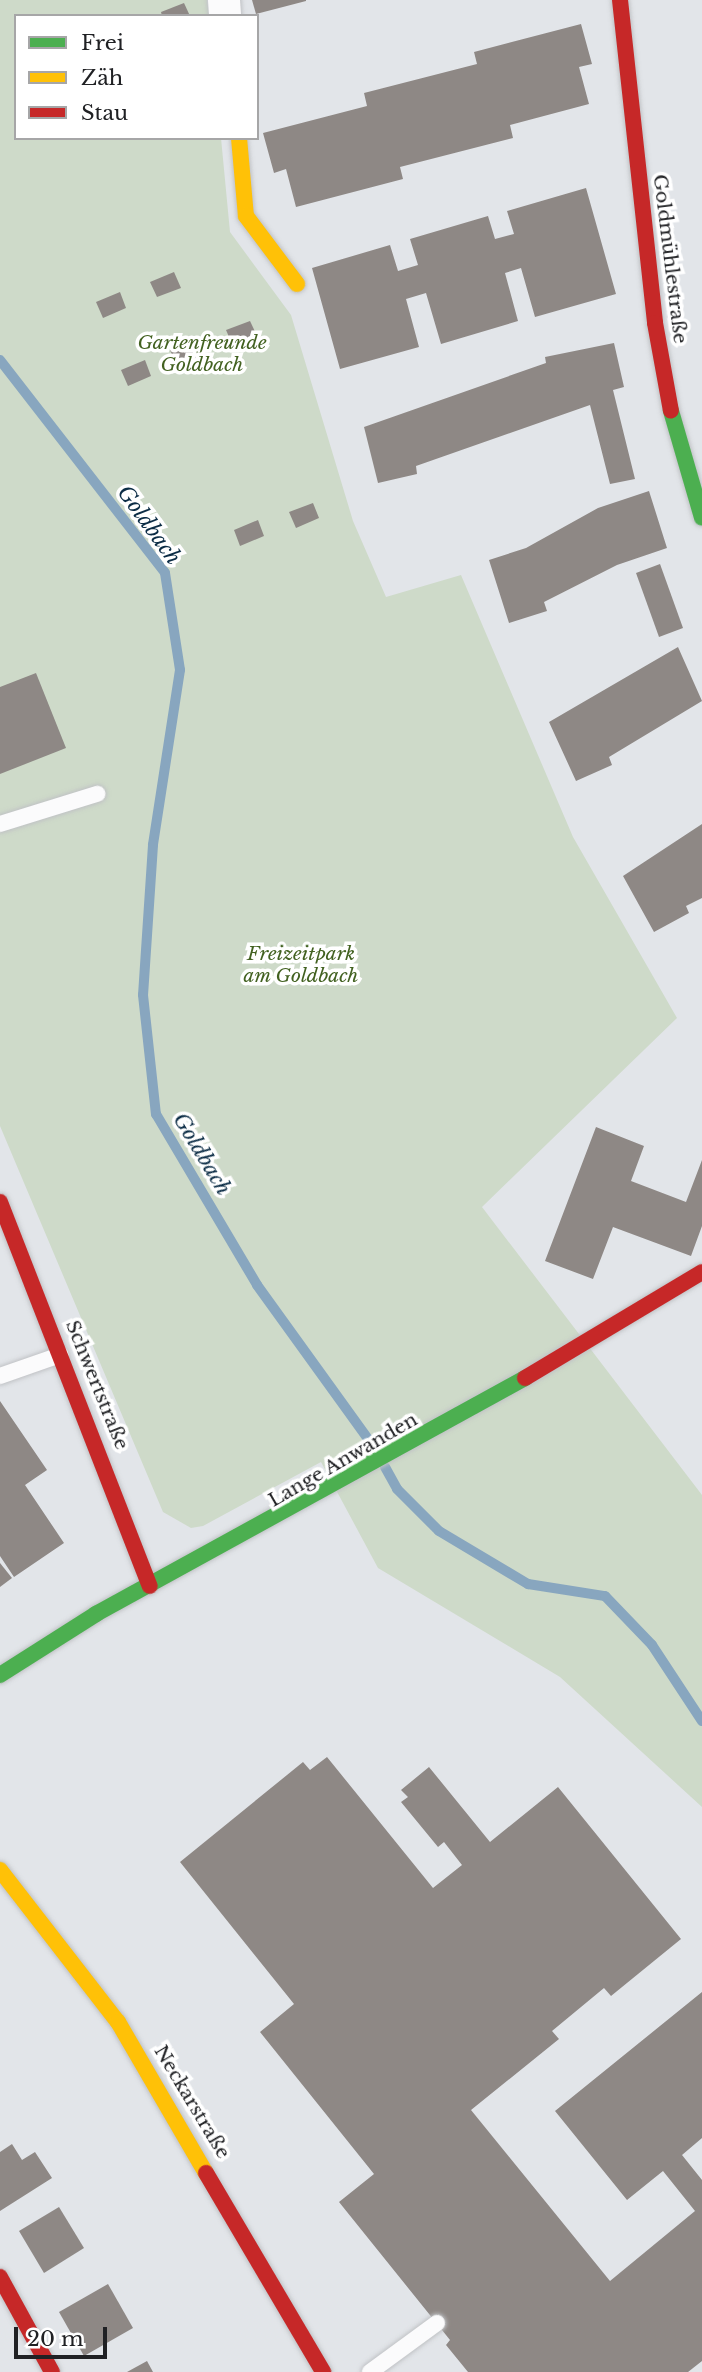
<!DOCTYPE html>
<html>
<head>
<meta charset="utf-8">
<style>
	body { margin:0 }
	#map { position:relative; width:702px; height:2372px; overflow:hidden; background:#e2e5e9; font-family:"Libre Baskerville",serif }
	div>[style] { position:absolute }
	.green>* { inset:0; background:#cedac9 }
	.stream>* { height:10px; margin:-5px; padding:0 5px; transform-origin:5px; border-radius:5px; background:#88a6bf }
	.building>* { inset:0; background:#8e8885 }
	.roads { filter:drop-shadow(0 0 2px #c0c2c5) drop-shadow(0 0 2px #c0c2c5) }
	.lane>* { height:16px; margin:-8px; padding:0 8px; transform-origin:8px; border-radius:8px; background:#fbfbfc }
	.street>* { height:32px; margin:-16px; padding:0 16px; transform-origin:16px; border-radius:16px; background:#fbfbfc }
	.fast>* { height:16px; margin:-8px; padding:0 8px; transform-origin:8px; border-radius:8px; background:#4caf50 }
	.slow>* { height:16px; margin:-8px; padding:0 8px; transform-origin:8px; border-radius:8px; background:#ffc107 }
	.jam>* { height:16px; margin:-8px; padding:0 8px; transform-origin:8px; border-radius:8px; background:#c62828 }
	span { translate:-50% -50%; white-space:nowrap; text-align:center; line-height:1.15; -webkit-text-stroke:7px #fff; paint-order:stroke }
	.street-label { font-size:19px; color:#202124 }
	.park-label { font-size:19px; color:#426120; font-style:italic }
	.water-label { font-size:21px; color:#0b2c45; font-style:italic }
	.legend { position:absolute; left:14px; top:14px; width:245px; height:126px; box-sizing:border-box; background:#fff; border:2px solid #a6a6a7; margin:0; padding:9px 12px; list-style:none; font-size:21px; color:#202124 }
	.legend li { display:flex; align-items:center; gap:14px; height:35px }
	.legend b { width:35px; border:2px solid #a6a6a7 }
	.scale { position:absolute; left:14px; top:2327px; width:93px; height:32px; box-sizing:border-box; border:4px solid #202124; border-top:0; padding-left:9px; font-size:21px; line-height:24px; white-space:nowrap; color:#202124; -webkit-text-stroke:5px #fff; paint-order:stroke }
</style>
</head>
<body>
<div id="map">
	<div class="green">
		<i style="clip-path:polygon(0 0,207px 0,209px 16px,16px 16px,16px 138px,221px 138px,230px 232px,291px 315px,353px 521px,386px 597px,461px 575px,573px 837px,677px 1018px,482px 1207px,702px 1495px,702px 1807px,560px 1677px,378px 1568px,321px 1462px,203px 1526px,191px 1528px,163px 1512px,0 1126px)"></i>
	</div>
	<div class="stream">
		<i style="left:0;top:360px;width:269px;rotate:52.2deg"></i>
		<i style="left:165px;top:573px;width:98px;rotate:81.2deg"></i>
		<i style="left:180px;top:670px;width:177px;rotate:98.8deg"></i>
		<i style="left:153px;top:845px;width:150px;rotate:93.8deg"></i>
		<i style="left:143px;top:995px;width:120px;rotate:83.8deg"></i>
		<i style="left:156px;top:1114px;width:199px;rotate:59.4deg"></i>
		<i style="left:257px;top:1285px;width:207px;rotate:54.2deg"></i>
		<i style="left:385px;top:1467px;width:25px;rotate:61deg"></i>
		<i style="left:397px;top:1489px;width:59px;rotate:45deg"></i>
		<i style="left:439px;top:1531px;width:104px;rotate:30.8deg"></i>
		<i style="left:528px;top:1584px;width:78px;rotate:8.9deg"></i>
		<i style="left:605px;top:1596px;width:68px;rotate:46.2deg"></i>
		<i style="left:652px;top:1645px;width:91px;rotate:56.7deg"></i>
	</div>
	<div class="building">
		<i style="clip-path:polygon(252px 0,306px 0,306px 1px,256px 14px)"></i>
		<i style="clip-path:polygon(184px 3px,190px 16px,162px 16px,161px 12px)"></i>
		<i style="clip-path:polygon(581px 24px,592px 64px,579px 67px,589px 104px,510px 125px,513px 138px,400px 167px,403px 179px,296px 207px,286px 169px,274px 173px,263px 133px,367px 106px,364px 93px,477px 64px,474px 52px)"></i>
		<i style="clip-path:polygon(586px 188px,616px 294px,535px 317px,521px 268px,505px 273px,518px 321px,441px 344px,426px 293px,406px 299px,419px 347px,340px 369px,312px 268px,390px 245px,398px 271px,418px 265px,410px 239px,488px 216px,495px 239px,514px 234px,507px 211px)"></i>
		<i style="clip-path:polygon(174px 272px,181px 288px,157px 297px,150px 282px)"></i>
		<i style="clip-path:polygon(120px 292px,126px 308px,103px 318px,96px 302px)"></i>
		<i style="clip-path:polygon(250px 321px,257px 336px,233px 346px,226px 330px)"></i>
		<i style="clip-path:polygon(194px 340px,200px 356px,177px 366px,170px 350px)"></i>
		<i style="clip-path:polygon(614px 343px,624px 387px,613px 390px,635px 479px,610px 484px,590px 405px,416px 466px,417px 474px,378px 483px,364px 427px,546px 363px,545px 357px)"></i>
		<i style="clip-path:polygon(145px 360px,151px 376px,128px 386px,121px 370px)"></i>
		<i style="clip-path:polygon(649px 491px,667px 548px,617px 565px,544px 602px,547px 611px,509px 623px,489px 560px,526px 548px,598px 508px)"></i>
		<i style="clip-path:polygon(313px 503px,319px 518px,296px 528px,289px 512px)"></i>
		<i style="clip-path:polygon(258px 520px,264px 536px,240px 546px,234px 530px)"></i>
		<i style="clip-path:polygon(660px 564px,683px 628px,659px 637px,636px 573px)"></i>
		<i style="clip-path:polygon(678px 647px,702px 701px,609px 757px,612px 765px,576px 781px,549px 722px)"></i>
		<i style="clip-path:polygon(36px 673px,66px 748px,0 774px,0 687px)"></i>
		<i style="clip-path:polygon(702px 824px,702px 898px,686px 906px,689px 913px,654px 932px,623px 876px)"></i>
		<i style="clip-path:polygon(596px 1127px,644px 1146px,631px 1181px,686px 1202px,702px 1160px,702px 1226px,691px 1256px,613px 1227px,593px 1279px,545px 1261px)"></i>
		<i style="clip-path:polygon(0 1401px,47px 1470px,25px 1485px,64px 1543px,14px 1577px,0 1556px)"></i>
		<i style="clip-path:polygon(0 1563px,12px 1578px,0 1587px)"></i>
		<i style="clip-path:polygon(327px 1757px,433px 1888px,462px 1865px,444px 1842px,438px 1847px,401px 1802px,408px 1797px,401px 1790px,429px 1767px,490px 1842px,558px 1787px,681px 1939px,611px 1996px,604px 1988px,552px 2031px,559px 2039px,471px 2110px,610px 2281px,695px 2211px,663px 2171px,627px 2200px,555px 2111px,702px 1992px,702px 2138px,682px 2155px,702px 2180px,702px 2361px,688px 2372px,468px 2372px,446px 2345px,450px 2340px,339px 2202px,374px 2174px,260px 2032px,294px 2004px,180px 1862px,303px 1762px,310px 1770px)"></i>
		<i style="clip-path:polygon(12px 2144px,22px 2160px,35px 2152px,52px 2178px,0 2211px,0 2152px)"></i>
		<i style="clip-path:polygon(59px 2207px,84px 2248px,44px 2273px,19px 2231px)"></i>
		<i style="clip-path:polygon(108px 2284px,133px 2328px,84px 2356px,59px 2312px)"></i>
		<i style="clip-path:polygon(147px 2361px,153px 2372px,127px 2372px)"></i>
	</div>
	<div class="roads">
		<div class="lane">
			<i style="left:0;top:824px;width:102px;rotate:-17.2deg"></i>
			<i style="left:0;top:1376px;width:64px;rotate:-19.3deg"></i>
			<i style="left:370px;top:2372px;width:83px;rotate:-36.2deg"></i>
		</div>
		<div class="street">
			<i style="left:224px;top:0;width:16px;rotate:86deg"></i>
		</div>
		<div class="fast">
			<i style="left:671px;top:411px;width:111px;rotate:73.8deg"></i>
			<i style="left:0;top:1675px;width:114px;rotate:-32.4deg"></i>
			<i style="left:96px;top:1614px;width:490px;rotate:-28.8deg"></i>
		</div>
		<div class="slow">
			<i style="left:239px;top:138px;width:78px;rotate:84.9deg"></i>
			<i style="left:246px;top:216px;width:85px;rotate:53.1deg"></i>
			<i style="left:0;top:1870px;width:192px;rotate:52.2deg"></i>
			<i style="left:118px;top:2022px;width:175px;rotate:59.8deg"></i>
		</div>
		<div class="jam">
			<i style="left:620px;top:0;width:325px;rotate:83.8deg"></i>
			<i style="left:655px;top:323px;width:89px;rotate:79.7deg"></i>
			<i style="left:0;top:1202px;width:412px;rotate:68.7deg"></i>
			<i style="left:525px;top:1378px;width:206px;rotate:-30.9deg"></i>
			<i style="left:206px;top:2173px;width:231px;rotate:59.5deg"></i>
			<i style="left:0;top:2277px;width:108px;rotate:61.3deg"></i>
		</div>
	</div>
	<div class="street-label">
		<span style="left:670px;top:259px;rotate:83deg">Goldmühlestraße</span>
		<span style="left:97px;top:1385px;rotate:68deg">Schwertstraße</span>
		<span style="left:343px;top:1460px;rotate:-30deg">Lange Anwanden</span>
		<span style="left:192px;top:2102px;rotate:59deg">Neckarstraße</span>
	</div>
	<div class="park-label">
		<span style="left:202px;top:354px">Gartenfreunde<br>Goldbach</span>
		<span style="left:301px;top:965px">Freizeitpark<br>am Goldbach</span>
	</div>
	<div class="water-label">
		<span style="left:149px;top:525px;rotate:54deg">Goldbach</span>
		<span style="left:202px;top:1154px;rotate:59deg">Goldbach</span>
	</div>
	<ul class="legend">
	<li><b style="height:9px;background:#4caf50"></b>Frei</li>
	<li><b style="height:9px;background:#ffc107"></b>Zäh</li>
	<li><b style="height:9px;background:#c62828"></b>Stau</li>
	</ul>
	<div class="scale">20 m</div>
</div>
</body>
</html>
